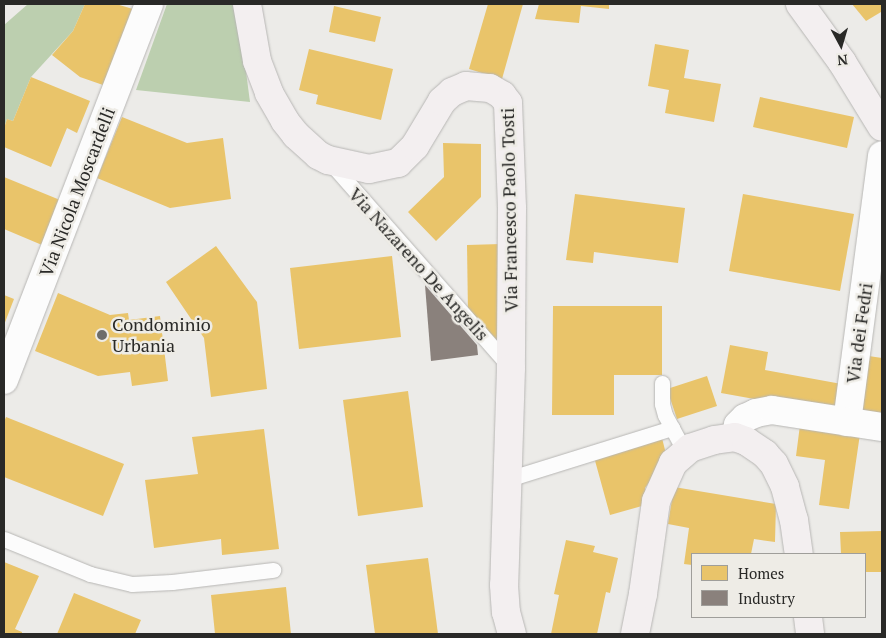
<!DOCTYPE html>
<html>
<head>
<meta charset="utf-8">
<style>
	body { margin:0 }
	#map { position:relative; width:886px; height:638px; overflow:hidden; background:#ecebe8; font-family:"PT Serif",serif }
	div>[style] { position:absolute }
	.forest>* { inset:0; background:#bccfaf }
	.homes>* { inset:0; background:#e9c46a }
	.industry>* { inset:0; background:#8a817c }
	.roads { filter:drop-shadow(0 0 1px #b7b6b4) drop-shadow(0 0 1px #b7b6b4) }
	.lane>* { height:15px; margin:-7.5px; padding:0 7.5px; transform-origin:7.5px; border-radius:7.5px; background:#fcfcfc }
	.street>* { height:28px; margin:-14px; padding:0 14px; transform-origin:14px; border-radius:14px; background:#fcfcfc }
	.secondary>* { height:28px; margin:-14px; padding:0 14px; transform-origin:14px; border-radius:14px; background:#f3eff0 }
	.dots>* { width:14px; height:14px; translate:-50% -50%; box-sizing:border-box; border:2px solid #eeece6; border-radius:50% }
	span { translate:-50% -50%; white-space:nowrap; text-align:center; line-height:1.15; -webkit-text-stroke:5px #eeece6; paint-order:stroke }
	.street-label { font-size:18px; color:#292927 }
	.poi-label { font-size:18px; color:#292927 }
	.left { translate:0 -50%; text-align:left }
	.frame { position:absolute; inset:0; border:5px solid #292927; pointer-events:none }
	.legend { position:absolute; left:691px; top:553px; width:175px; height:65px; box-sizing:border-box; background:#eeece6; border:1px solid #9f9e9a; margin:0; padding:6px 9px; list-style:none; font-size:15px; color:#292927 }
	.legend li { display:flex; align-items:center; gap:10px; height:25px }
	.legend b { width:25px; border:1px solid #9f9e9a }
	.north { position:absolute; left:816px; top:20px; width:50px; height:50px; -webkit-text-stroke:4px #eeece6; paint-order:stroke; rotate:174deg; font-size:14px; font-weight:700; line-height:20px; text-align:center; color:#292927 }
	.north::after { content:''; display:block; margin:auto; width:18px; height:22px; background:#292927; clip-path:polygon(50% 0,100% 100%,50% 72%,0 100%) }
</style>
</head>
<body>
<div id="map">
	<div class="forest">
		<i style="clip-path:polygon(28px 4px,85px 4px,73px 31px,31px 77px,13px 121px,7px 119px,4px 128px,4px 25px)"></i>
		<i style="clip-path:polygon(167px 4px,237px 4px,250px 102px,136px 90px)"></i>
	</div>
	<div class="homes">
		<i style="clip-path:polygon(85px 4px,116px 4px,133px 9px,103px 85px,80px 77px,52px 55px,73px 31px)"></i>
		<i style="clip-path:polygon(488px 4px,523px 4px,502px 79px,469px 69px)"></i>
		<i style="clip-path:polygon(539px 4px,609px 4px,609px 9px,581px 6px,579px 23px,535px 19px)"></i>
		<i style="clip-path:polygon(852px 4px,882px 4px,881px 12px,866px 21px)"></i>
		<i style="clip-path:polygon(334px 6px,381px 17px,375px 42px,329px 32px)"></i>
		<i style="clip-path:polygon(655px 44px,689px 50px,684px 78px,721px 84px,714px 122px,665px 113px,669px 90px,648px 86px)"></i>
		<i style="clip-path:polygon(309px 49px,393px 69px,381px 120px,316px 104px,318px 95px,299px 90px)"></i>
		<i style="clip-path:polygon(31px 77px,90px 101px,77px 133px,67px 128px,51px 167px,4px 147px,4px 128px,7px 119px,13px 121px)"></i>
		<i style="clip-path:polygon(760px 97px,854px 117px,847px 148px,753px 127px)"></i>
		<i style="clip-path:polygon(122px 117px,187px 143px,223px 138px,231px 199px,170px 208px,97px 178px)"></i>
		<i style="clip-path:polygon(443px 143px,481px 144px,481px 197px,436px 241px,408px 212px,444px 177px)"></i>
		<i style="clip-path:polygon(4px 177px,60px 200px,42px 245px,4px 229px)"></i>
		<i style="clip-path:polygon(575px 194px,685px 208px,678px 263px,594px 252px,593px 263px,566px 260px)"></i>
		<i style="clip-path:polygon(743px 194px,854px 214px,840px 291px,729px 271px)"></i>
		<i style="clip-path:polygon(501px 244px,502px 345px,468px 313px,467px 245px)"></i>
		<i style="clip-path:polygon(216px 246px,257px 302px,267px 389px,211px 397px,204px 338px,166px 282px)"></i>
		<i style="clip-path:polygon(392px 256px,401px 337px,299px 349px,290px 268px)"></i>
		<i style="clip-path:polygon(58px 293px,110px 315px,128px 313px,129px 320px,160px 316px,168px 381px,132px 386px,130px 372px,98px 376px,35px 351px)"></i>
		<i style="clip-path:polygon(4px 295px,14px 299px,4px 325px)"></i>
		<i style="clip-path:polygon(553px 306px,662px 306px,662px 375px,614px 375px,614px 415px,552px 415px)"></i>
		<i style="clip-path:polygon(730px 345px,768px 352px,765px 370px,847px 385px,842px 415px,721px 393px)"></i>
		<i style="clip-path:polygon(862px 355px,882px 358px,882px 422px,854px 417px)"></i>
		<i style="clip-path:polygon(707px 376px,717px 406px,677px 419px,667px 389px)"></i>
		<i style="clip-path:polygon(408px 391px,423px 507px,358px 516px,343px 400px)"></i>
		<i style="clip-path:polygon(6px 417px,124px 464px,103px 516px,4px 477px,4px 422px)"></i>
		<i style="clip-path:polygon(800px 425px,860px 434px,849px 509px,819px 505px,825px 460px,796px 456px)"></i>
		<i style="clip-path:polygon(264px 429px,279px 549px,222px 555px,221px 539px,154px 548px,145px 480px,198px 474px,192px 437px)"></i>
		<i style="clip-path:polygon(662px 438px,667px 458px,645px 488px,649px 504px,610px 515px,594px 457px)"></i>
		<i style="clip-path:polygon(674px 487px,776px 504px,775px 542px,754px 539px,751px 554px,692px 554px,692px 565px,684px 564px,689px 528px,668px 524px)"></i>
		<i style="clip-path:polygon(882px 531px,882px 572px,865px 572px,865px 554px,841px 554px,840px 532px)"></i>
		<i style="clip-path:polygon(566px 540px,595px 546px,593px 552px,618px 558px,610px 593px,606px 592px,597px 634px,551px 634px,559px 595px,554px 594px)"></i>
		<i style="clip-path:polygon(428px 558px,438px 634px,375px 634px,366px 565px)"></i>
		<i style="clip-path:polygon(4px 562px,39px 576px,15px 629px,22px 632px,22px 634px,4px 634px)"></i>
		<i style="clip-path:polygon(286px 587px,291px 634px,215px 634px,211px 595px)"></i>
		<i style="clip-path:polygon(74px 593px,141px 620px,135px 634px,57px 634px)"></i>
	</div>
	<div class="industry">
		<i style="clip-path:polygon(425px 285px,477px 345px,478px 355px,431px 361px)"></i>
	</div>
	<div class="roads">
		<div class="lane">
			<i style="left:329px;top:161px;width:274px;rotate:48.7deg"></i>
			<i style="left:662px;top:383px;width:21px;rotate:90deg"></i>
			<i style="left:662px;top:404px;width:11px;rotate:75deg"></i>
			<i style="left:665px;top:415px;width:42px;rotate:61.6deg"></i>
			<i style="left:508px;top:479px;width:172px;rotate:-17.3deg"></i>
			<i style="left:4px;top:539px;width:93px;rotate:22.1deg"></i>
			<i style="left:90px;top:574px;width:43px;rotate:13.4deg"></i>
			<i style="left:132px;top:584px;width:40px;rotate:-2.9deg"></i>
			<i style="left:172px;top:582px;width:102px;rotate:-6.8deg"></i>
		</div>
		<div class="street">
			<i style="left:4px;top:380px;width:403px;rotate:-68.9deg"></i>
			<i style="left:847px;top:422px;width:269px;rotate:-82.5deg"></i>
			<i style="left:735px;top:437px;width:12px;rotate:-76deg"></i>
			<i style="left:738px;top:425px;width:10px;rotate:-45deg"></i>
			<i style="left:745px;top:418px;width:12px;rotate:-24deg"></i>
			<i style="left:756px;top:413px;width:16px;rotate:-11deg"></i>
			<i style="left:772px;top:410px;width:111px;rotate:8.8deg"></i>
		</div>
		<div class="secondary">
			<i style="left:247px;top:4px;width:58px;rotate:80deg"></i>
			<i style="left:257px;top:61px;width:34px;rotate:69deg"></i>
			<i style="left:269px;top:93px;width:32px;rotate:60deg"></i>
			<i style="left:285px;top:121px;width:18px;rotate:52deg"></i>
			<i style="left:296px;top:135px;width:30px;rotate:42deg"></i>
			<i style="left:318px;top:155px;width:11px;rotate:27deg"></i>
			<i style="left:328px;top:160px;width:42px;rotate:12.4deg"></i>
			<i style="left:369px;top:169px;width:30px;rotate:-12deg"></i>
			<i style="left:398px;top:163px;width:24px;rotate:-45deg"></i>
			<i style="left:415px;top:146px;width:52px;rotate:-59deg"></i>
			<i style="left:442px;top:101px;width:13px;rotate:-42deg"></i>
			<i style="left:452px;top:92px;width:15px;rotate:-23deg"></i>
			<i style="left:466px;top:86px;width:24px;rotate:5deg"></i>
			<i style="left:490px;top:88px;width:14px;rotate:30deg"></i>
			<i style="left:502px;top:95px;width:10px;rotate:53deg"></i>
			<i style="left:508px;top:103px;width:106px;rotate:87.8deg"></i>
			<i style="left:512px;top:209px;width:159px;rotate:90.4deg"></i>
			<i style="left:511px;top:368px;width:217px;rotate:91.8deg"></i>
			<i style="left:504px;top:585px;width:27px;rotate:86deg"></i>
			<i style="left:506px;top:612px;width:23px;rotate:75deg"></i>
			<i style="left:800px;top:4px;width:72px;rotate:54.1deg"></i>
			<i style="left:842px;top:62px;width:76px;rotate:58.4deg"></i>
			<i style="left:808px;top:617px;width:17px;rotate:83deg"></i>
			<i style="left:635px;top:634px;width:41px;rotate:-78.7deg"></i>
			<i style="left:643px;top:594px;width:94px;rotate:-82deg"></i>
			<i style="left:656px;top:501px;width:42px;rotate:-65.9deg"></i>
			<i style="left:673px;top:463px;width:23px;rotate:-41deg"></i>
			<i style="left:690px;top:448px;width:25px;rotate:-18deg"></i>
			<i style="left:714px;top:440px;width:21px;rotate:-8deg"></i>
			<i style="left:735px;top:437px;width:12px;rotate:20deg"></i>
			<i style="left:746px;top:441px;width:23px;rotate:34deg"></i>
			<i style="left:765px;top:454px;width:13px;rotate:48deg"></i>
			<i style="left:774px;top:464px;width:25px;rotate:64deg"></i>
			<i style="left:785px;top:487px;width:34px;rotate:75deg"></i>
			<i style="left:794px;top:520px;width:34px;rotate:82deg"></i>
		</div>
	</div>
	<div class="dots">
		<i style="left:102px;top:335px;background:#6d6d6b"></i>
	</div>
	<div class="street-label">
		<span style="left:77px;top:192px;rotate:-69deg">Via Nicola Moscardelli</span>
		<span style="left:509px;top:210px;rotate:-91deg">Via Francesco Paolo Tosti</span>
		<span style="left:419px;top:264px;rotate:48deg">Via Nazareno De Angelis</span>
		<span style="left:859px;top:333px;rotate:-82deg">Via dei Fedri</span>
	</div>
	<div class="poi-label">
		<span class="left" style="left:112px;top:335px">Condominio<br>Urbania</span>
	</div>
	<div class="frame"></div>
	<ul class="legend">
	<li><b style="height:14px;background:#e9c46a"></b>Homes</li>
	<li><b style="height:14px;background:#8a817c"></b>Industry</li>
	</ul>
	<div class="north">N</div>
</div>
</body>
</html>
